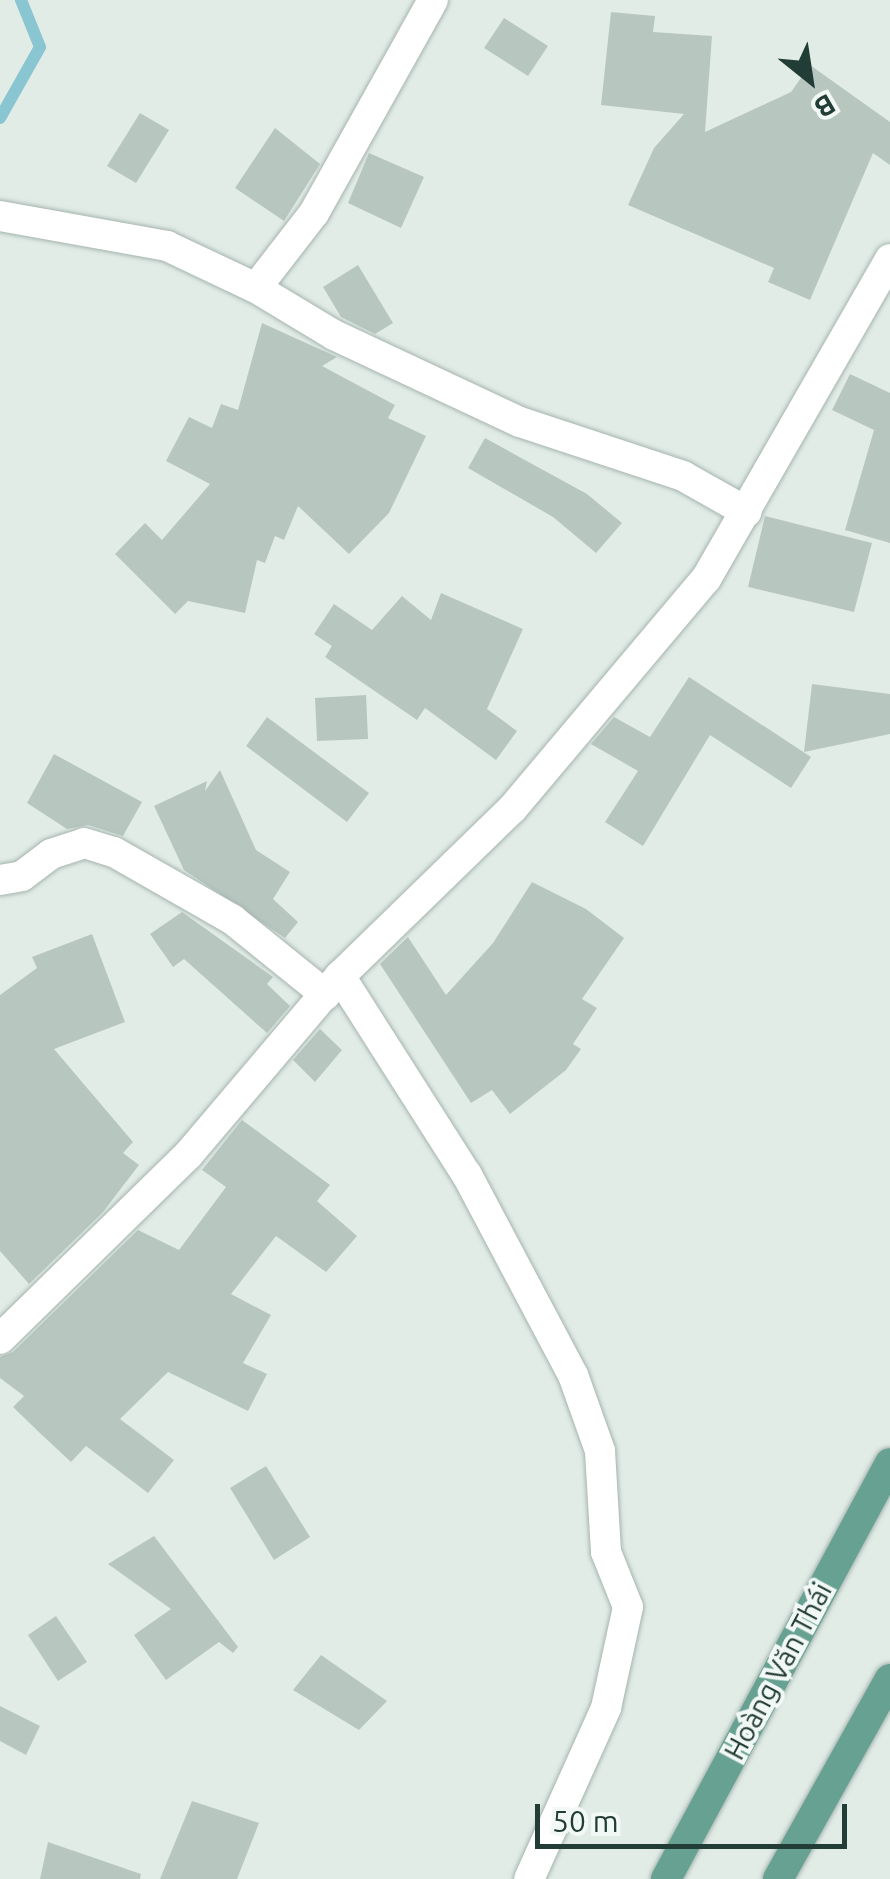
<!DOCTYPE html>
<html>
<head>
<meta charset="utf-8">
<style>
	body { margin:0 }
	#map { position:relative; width:890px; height:1879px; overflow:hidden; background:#e2ece7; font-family:Ubuntu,sans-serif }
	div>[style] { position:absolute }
	.stream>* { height:12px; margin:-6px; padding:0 6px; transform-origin:6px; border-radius:6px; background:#8ac6d1 }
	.building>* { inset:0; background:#b7c7c0 }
	.roads { filter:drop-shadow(0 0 2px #a5b4ae) drop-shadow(0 0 2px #a5b4ae) }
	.minor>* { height:30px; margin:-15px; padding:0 15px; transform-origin:15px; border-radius:15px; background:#fff }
	.major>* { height:30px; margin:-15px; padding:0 15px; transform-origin:15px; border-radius:15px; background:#67a192 }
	span { translate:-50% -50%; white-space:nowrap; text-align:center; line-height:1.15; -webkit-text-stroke:8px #f2f8f5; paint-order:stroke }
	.street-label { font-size:28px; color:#223d35 }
	.north { position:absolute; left:760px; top:30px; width:100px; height:100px; -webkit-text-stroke:8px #f2f8f5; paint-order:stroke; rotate:150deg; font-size:28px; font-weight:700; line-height:40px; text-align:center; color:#223d35 }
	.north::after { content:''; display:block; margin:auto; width:35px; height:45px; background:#223d35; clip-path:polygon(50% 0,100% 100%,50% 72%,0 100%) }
	.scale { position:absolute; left:535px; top:1804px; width:312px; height:45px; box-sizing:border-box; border:5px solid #223d35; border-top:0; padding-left:12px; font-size:30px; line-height:35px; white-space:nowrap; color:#223d35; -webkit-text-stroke:8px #f2f8f5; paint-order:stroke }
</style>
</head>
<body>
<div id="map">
	<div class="stream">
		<i style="left:0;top:118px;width:81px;rotate:-60.6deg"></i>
		<i style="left:40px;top:47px;width:51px;rotate:-112deg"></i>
	</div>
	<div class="building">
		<i style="clip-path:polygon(611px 12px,655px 16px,653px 32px,712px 36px,705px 132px,791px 92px,810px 65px,890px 122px,890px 165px,873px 153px,810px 300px,768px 282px,774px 268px,628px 205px,654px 148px,684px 114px,601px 105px)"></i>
		<i style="clip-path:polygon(504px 18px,548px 46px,528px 76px,484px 48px)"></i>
		<i style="clip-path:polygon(140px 113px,169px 130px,136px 183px,107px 166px)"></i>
		<i style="clip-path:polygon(275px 128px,320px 164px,284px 221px,235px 188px)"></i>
		<i style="clip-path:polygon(369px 153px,424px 177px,401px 228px,348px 203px)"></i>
		<i style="clip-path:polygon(358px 265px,393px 323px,375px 334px,341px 317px,323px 287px)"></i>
		<i style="clip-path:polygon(262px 323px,337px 357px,322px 366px,395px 405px,388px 418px,426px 436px,389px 513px,349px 554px,298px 506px,284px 540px,275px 536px,265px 563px,257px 560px,245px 613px,188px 601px,175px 614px,115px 554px,145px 523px,162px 540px,210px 484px,166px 461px,189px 417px,212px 428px,221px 404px,238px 410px)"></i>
		<i style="clip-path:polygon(850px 374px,890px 393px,890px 543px,845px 530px,874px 430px,832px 410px)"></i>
		<i style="clip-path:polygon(485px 438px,587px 494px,622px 523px,596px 553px,553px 517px,468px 468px)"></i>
		<i style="clip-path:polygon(765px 516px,872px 543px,854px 612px,748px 587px)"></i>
		<i style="clip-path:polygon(441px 593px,523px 629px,487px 709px,517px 731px,496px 760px,425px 708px,417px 720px,325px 657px,332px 646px,314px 634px,334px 604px,372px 630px,402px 596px,431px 620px)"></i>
		<i style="clip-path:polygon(689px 677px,811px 757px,791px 788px,710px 735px,643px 846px,605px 822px,638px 771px,591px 744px,614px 717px,650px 737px)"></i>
		<i style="clip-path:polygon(812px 684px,890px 694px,890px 734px,804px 752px)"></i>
		<i style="clip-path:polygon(366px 695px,368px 739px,317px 741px,315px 698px)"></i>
		<i style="clip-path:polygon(267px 717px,369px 793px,347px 822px,246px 746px)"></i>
		<i style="clip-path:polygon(54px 754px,142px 802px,123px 836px,88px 825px,67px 829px,27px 803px)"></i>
		<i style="clip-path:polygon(220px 770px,256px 850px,290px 872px,273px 899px,298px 922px,285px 938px,184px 870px,154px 806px,207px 781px,205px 791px)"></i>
		<i style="clip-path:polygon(532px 882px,586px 909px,624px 938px,582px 999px,597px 1008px,573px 1044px,581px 1049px,566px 1070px,510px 1114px,492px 1090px,471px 1103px,380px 964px,408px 937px,446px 995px,493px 943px)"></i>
		<i style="clip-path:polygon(182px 912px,273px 977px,267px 984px,290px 1006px,267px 1033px,184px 959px,173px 967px,150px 934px)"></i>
		<i style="clip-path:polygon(92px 934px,125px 1022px,54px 1049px,133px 1142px,123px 1153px,139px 1165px,103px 1212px,29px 1284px,0 1251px,0 995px,37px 968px,32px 957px)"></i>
		<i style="clip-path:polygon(320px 1029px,342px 1050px,315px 1082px,293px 1060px)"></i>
		<i style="clip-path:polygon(242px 1120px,330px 1185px,317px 1201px,357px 1236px,326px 1272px,276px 1236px,231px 1294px,271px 1315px,243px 1363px,267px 1374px,248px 1411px,168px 1372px,120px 1419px,174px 1460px,148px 1493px,86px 1446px,71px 1462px,42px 1435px,13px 1407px,24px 1396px,0 1378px,0 1357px,13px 1352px,138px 1230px,179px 1250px,226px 1187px,202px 1170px)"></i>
		<i style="clip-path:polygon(266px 1466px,310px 1537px,274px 1560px,230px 1488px)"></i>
		<i style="clip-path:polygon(154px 1536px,238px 1647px,233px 1653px,219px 1642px,166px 1680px,134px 1635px,171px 1609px,108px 1564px)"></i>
		<i style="clip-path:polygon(56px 1616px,87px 1662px,58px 1681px,28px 1635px)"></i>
		<i style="clip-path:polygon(321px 1655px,387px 1701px,359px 1730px,293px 1690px)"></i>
		<i style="clip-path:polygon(0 1706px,40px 1726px,26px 1755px,0 1741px)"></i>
		<i style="clip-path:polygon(192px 1801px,259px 1823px,237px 1879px,160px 1879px)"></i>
		<i style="clip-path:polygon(48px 1842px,141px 1874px,140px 1879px,40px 1879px)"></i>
	</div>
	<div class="roads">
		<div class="minor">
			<i style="left:0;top:216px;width:170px;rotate:10.2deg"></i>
			<i style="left:167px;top:246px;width:98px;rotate:25.3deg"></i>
			<i style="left:256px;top:288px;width:91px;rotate:31.1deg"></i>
			<i style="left:334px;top:335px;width:205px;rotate:25.1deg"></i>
			<i style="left:520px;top:422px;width:172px;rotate:18.3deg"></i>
			<i style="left:683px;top:476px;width:73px;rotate:29.4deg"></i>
			<i style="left:256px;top:288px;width:95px;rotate:-52.3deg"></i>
			<i style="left:314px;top:213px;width:244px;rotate:-60.8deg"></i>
			<i style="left:0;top:880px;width:22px;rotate:-10deg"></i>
			<i style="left:22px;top:876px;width:36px;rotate:-37deg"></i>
			<i style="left:51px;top:854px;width:35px;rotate:-18deg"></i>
			<i style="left:84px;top:843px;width:31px;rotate:17deg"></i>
			<i style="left:114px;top:852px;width:137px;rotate:29.7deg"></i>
			<i style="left:233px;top:920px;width:119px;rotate:38.9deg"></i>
			<i style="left:340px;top:976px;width:236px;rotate:57.5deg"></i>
			<i style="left:467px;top:1175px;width:226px;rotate:62.1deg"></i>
			<i style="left:573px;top:1375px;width:81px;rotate:70.4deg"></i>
			<i style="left:600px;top:1451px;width:101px;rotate:86.6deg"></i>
			<i style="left:606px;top:1552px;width:59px;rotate:68.2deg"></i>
			<i style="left:628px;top:1607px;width:103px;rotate:102.3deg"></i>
			<i style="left:606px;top:1708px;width:188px;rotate:114.2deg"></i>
			<i style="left:0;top:1339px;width:263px;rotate:-44.4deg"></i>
			<i style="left:188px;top:1155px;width:235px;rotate:-49.7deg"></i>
			<i style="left:340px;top:976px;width:240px;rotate:-44.2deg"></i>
			<i style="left:512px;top:809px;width:301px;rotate:-49.9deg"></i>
			<i style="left:706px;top:579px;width:369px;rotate:-60.1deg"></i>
		</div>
		<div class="major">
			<i style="left:666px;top:1879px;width:472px;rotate:-61.7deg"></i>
			<i style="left:778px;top:1879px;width:229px;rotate:-60.8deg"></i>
		</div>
	</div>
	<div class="street-label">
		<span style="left:778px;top:1671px;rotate:-62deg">Hoàng Văn Thái</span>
	</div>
	<div class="north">B</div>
	<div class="scale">50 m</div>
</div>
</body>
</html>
